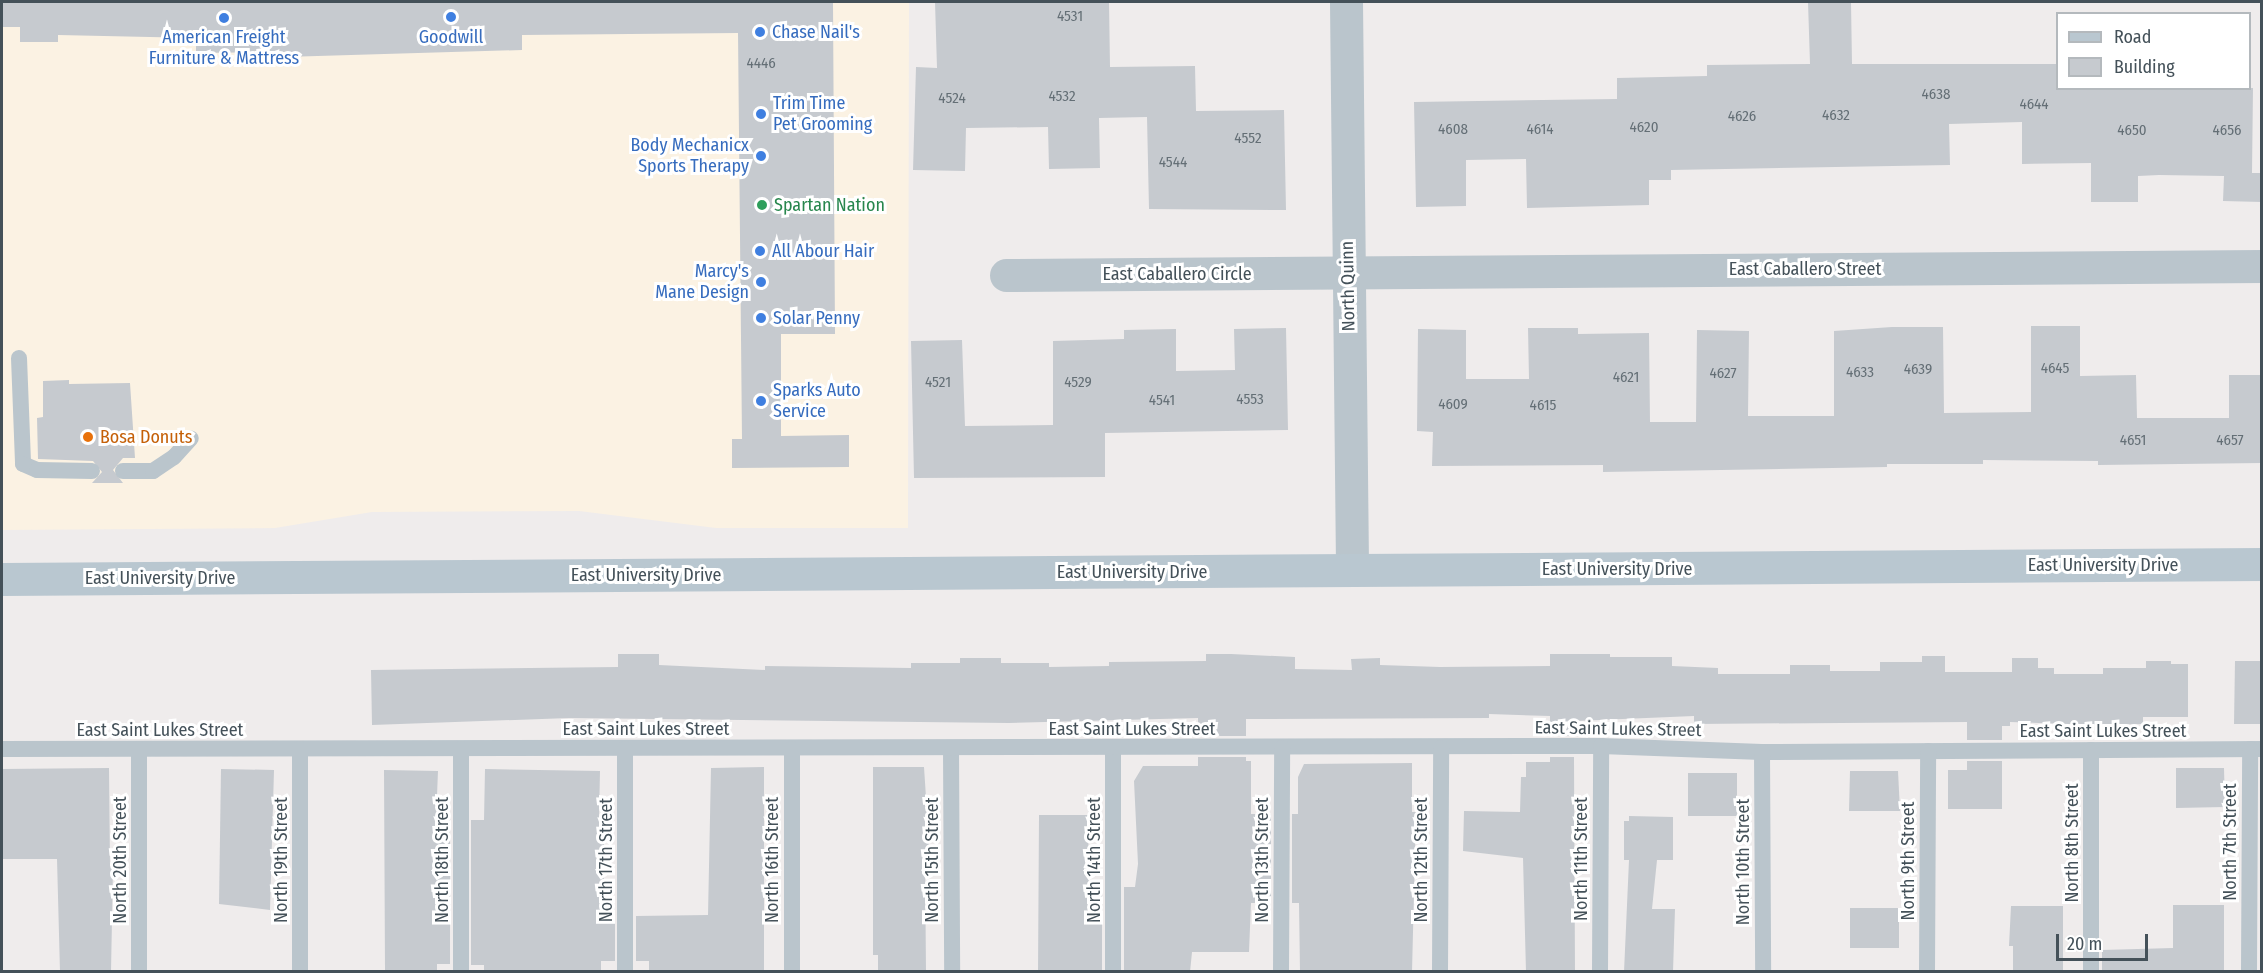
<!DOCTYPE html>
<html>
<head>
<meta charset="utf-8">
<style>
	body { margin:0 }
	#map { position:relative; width:2263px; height:973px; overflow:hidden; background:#efecec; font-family:"Fira Sans Condensed",sans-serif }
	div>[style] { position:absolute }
	.commercial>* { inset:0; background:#fbf2e3 }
	.building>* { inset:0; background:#c6cacf }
	.service>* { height:16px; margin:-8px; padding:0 8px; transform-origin:8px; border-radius:8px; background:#bac5cc }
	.minor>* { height:33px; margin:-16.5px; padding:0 16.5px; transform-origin:16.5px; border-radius:16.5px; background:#bac5cc }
	.secondary>* { height:33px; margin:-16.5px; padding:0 16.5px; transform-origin:16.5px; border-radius:16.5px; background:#b9c7d0 }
	.dots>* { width:16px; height:16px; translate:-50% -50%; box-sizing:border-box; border:3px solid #fff; border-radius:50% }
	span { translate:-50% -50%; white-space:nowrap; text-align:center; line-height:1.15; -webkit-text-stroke:6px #fff; paint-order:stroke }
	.number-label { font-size:15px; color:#646f76 }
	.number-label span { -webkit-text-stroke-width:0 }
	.shop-label { font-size:18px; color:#366cbe }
	.left { translate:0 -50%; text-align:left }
	.right { translate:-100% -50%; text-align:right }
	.leisure-label { font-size:18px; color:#27864d }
	.street-label { font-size:18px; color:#445159 }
	.food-label { font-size:18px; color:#c56008 }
	.frame { position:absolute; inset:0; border:3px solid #445159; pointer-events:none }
	.legend { position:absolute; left:2056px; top:12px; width:195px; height:78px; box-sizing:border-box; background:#fff; border:2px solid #b4b9bd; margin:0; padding:8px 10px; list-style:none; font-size:18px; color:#445159 }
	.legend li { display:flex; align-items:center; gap:12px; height:30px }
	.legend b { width:30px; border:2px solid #b4b9bd }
	.scale { position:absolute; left:2056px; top:934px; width:92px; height:27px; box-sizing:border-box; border:3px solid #445159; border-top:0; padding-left:8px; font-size:18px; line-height:21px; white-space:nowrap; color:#445159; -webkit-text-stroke:4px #fff; paint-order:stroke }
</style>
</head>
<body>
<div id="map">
	<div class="commercial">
		<i style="clip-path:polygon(2px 2px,909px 2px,908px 528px,716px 528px,579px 511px,372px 512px,275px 528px,2px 530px)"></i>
	</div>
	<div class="building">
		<i style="clip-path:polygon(2px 2px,833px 2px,835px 334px,781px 334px,781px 436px,849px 435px,849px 467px,732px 468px,732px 439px,742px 439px,738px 33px,522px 35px,522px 50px,284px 57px,284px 52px,196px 53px,196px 38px,58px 35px,58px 42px,20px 42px,20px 27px,2px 27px)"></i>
		<i style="clip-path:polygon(935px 2px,1109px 2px,1110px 67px,1195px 66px,1196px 111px,1284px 110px,1286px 210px,1149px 209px,1147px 117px,1099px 118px,1100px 168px,1049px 169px,1048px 127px,966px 128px,965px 171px,913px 170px,916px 67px,937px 68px)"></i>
		<i style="clip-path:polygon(1808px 2px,1851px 2px,1852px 64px,2058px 64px,2058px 88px,2253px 88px,2252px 173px,2262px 173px,2262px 202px,2223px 201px,2224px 176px,2159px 175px,2138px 176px,2138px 202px,2091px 202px,2091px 163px,2022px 164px,2022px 122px,1949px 124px,1950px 165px,1671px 170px,1671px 180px,1649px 180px,1649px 205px,1527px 208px,1526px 159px,1466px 160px,1466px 206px,1416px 207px,1414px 102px,1617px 99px,1617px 78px,1707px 76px,1707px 65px,1810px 64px)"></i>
		<i style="clip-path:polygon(2031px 326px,2080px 326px,2080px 376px,2136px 375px,2137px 418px,2229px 418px,2229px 375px,2262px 375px,2262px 463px,2098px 465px,2098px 461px,1983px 460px,1983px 464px,1887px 464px,1887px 467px,1603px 472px,1603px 465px,1432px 466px,1433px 432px,1417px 431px,1418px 329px,1466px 330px,1466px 379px,1529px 379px,1528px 328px,1578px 328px,1578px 334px,1649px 333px,1650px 422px,1696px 422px,1697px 330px,1749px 331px,1748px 416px,1834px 416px,1834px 331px,1892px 327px,1943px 327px,1944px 413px,2031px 412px)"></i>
		<i style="clip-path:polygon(1286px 328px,1288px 430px,1105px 433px,1105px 477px,914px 478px,911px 341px,962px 340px,965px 426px,1053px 425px,1053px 341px,1124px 339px,1124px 330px,1176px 329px,1176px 371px,1235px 370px,1234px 329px)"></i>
		<i style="clip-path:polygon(69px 380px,69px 384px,130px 383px,135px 458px,123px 458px,113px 470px,123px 483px,92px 483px,102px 472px,93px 461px,38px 459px,37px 418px,43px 417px,43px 381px)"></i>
		<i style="clip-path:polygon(618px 654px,659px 654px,659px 665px,765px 670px,765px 666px,911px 668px,911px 663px,960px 663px,960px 658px,1001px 658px,1001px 663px,1049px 663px,1049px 667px,1109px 666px,1109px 662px,1206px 661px,1206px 654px,1231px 654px,1295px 657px,1295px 669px,1352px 670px,1351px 659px,1380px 658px,1380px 665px,1440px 667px,1550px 666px,1550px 654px,1610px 654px,1610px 657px,1672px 657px,1672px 666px,1718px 668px,1718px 674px,1790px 674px,1790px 665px,1830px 665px,1830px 671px,1880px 671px,1880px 662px,1922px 662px,1922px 656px,1945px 656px,1945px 672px,2012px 672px,2012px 658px,2038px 658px,2038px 668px,2054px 668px,2054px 674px,2103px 674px,2103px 668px,2146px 668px,2146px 661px,2171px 661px,2171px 664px,2188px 664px,2188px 717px,2143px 717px,2143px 724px,2099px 725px,2010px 722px,2010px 726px,2002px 726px,2002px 740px,1967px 740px,1967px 722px,1694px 724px,1694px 716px,1575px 721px,1575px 736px,1550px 736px,1550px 716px,1489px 714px,1489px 718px,1246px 719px,1246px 736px,1198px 736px,1198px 718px,1009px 723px,569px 718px,372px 725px,371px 670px,618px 667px)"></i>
		<i style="clip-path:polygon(2235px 661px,2262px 661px,2262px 724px,2234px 724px)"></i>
		<i style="clip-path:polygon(1198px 757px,1246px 757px,1246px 761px,1251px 761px,1251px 814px,1271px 814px,1271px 903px,1251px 903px,1249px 952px,1192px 952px,1190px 972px,1124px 972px,1124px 887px,1135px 887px,1138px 864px,1134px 781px,1143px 766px,1198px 766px)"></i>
		<i style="clip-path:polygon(1550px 757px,1574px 757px,1575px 972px,1526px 972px,1523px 858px,1463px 851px,1464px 811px,1520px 812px,1521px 777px,1526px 777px,1526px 762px,1550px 762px)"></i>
		<i style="clip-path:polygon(1967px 761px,2002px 761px,2002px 809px,1948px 809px,1948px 770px,1967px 770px)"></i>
		<i style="clip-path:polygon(1412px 763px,1412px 812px,1416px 812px,1412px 972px,1300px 972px,1299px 903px,1292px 903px,1292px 814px,1298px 814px,1298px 777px,1304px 764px)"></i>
		<i style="clip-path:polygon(764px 767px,764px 972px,649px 972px,649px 961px,636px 961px,636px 916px,708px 915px,711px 768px)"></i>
		<i style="clip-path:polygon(873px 767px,924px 767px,930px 858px,925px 858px,926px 972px,878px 972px,878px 955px,873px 955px)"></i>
		<i style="clip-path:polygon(109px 768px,110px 866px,113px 866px,111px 972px,60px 972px,57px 859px,2px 859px,2px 769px)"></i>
		<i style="clip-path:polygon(2176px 768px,2224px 768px,2225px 807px,2176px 808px)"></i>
		<i style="clip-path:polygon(221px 769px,274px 770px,270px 910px,219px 904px)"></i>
		<i style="clip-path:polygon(485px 769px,600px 771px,599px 818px,604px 818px,604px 916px,615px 916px,615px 961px,601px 961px,601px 972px,484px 972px,484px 965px,471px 965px,471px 820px,484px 820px)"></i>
		<i style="clip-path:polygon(384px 770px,438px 771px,436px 820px,450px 820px,450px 964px,437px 964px,437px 972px,385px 972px)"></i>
		<i style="clip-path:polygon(1850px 771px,1898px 771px,1900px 811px,1849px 811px)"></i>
		<i style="clip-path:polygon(1688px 773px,1737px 773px,1737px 816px,1688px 816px)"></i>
		<i style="clip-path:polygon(1039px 815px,1088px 815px,1089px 887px,1102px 887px,1102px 972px,1038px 972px)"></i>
		<i style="clip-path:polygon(1629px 816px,1673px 817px,1673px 860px,1657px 860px,1652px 909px,1675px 909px,1673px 972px,1624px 972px,1629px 860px,1624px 860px,1624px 821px,1629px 821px)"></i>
		<i style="clip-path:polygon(2173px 905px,2224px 905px,2224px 972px,2102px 972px,2102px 950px,2173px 948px)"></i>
		<i style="clip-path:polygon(2011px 906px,2063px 906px,2063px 972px,2013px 972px,2013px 946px,2009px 946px)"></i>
		<i style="clip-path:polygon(1850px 908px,1899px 908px,1899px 948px,1850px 948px)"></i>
	</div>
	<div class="service">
		<i style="left:19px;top:358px;width:106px;rotate:87.8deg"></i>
		<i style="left:23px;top:464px;width:15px;rotate:23deg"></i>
		<i style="left:37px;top:470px;width:55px;rotate:1deg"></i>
		<i style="left:123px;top:471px;width:30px"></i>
		<i style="left:153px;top:471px;width:25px;rotate:-34deg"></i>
		<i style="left:174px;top:457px;width:25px;rotate:-48deg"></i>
		<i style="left:951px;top:748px;width:224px;rotate:89.7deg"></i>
		<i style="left:1113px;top:748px;width:224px;rotate:90deg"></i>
		<i style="left:2px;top:749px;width:1599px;rotate:-0.11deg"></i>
		<i style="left:1601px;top:746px;width:161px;rotate:2.1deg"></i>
		<i style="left:1762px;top:752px;width:500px;rotate:-0.34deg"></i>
		<i style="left:300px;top:749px;width:223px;rotate:90deg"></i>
		<i style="left:461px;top:749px;width:223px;rotate:90deg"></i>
		<i style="left:625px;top:749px;width:223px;rotate:90deg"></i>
		<i style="left:1762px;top:752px;width:220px;rotate:89.7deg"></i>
		<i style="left:139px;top:972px;width:223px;rotate:-90deg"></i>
		<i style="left:792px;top:972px;width:223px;rotate:-90deg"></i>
		<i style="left:1281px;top:972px;width:224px;rotate:-89.7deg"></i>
		<i style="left:1440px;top:972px;width:224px;rotate:-89.7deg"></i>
		<i style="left:1600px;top:972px;width:226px;rotate:-89.7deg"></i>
		<i style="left:1927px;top:972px;width:221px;rotate:-89.7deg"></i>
		<i style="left:2091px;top:972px;width:222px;rotate:-90deg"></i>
		<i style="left:2249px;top:972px;width:223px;rotate:-89.7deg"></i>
	</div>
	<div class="minor">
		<i style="left:1346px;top:2px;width:568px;rotate:89.39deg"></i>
		<i style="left:1006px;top:275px;width:1256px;rotate:-0.41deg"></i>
	</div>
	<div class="secondary">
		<i style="left:2px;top:579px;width:2260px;rotate:-0.38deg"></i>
	</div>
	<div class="dots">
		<i style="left:451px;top:17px;background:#3f7fe0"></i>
		<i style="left:224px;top:18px;background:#3f7fe0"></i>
		<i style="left:760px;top:32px;background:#3f7fe0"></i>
		<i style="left:761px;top:114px;background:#3f7fe0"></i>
		<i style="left:761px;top:156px;background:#3f7fe0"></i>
		<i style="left:762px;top:205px;background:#2e9e5b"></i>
		<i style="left:760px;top:251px;background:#3f7fe0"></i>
		<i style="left:761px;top:282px;background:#3f7fe0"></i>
		<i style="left:761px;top:318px;background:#3f7fe0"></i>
		<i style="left:761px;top:401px;background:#3f7fe0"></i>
		<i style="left:88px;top:437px;background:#e8710a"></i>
	</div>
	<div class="number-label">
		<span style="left:1070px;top:17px">4531</span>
		<span style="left:761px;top:64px">4446</span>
		<span style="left:1936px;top:95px">4638</span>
		<span style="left:1062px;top:97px">4532</span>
		<span style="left:952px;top:99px">4524</span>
		<span style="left:2034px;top:105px">4644</span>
		<span style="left:1836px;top:116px">4632</span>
		<span style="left:1742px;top:117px">4626</span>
		<span style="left:1644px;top:128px">4620</span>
		<span style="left:1453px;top:130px">4608</span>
		<span style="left:1540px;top:130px">4614</span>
		<span style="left:2132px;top:131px">4650</span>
		<span style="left:2227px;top:131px">4656</span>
		<span style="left:1248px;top:139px">4552</span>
		<span style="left:1173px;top:163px">4544</span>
		<span style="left:2055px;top:369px">4645</span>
		<span style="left:1918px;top:370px">4639</span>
		<span style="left:1860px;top:373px">4633</span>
		<span style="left:1723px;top:374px">4627</span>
		<span style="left:1626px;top:378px">4621</span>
		<span style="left:938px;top:383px">4521</span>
		<span style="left:1078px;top:383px">4529</span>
		<span style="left:1250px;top:400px">4553</span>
		<span style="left:1162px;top:401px">4541</span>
		<span style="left:1453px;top:405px">4609</span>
		<span style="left:1543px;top:406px">4615</span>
		<span style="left:2133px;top:441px">4651</span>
		<span style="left:2230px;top:441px">4657</span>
	</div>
	<div class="shop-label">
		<span class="left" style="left:772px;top:32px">Chase Nail's</span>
		<span style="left:451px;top:37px">Goodwill</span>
		<span style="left:224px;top:48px">American Freight<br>Furniture &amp; Mattress</span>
		<span class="left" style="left:773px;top:114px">Trim Time<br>Pet Grooming</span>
		<span class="right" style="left:749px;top:156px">Body Mechanicx<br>Sports Therapy</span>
		<span class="left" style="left:772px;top:251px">All Abour Hair</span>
		<span class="right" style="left:749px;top:282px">Marcy's<br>Mane Design</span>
		<span class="left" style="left:773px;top:318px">Solar Penny</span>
		<span class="left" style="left:773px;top:401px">Sparks Auto<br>Service</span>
	</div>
	<div class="leisure-label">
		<span class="left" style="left:774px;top:205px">Spartan Nation</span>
	</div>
	<div class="street-label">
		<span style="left:1805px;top:269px">East Caballero Street</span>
		<span style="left:1177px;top:274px">East Caballero Circle</span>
		<span style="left:1348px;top:286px;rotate:-91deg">North Quinn</span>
		<span style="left:2103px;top:565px">East University Drive</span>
		<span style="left:1617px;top:569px">East University Drive</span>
		<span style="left:1132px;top:572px">East University Drive</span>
		<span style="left:646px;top:575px">East University Drive</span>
		<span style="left:160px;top:578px">East University Drive</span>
		<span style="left:646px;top:729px">East Saint Lukes Street</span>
		<span style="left:1132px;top:729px">East Saint Lukes Street</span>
		<span style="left:1618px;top:729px;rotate:1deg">East Saint Lukes Street</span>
		<span style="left:160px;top:730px">East Saint Lukes Street</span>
		<span style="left:2103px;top:731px">East Saint Lukes Street</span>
		<span style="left:2230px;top:842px;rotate:-90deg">North 7th Street</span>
		<span style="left:2072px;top:843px;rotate:-90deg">North 8th Street</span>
		<span style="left:1581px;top:859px;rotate:-90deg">North 11th Street</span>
		<span style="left:120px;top:860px;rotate:-90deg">North 20th Street</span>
		<span style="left:281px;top:860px;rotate:-90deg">North 19th Street</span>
		<span style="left:442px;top:860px;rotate:-90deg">North 18th Street</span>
		<span style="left:606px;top:860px;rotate:-90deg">North 17th Street</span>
		<span style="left:772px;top:860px;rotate:-90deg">North 16th Street</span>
		<span style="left:932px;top:860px;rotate:-90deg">North 15th Street</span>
		<span style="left:1094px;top:860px;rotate:-90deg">North 14th Street</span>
		<span style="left:1262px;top:860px;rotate:-90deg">North 13th Street</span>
		<span style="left:1421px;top:860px;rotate:-90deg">North 12th Street</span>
		<span style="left:1908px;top:861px;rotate:-90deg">North 9th Street</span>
		<span style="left:1743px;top:862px;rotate:-90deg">North 10th Street</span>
	</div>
	<div class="food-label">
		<span class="left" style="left:100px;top:437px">Bosa Donuts</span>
	</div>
	<div class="frame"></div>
	<ul class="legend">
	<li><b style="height:8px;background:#b9c7d0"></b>Road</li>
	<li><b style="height:16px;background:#c6cacf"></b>Building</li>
	</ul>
	<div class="scale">20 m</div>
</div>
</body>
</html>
